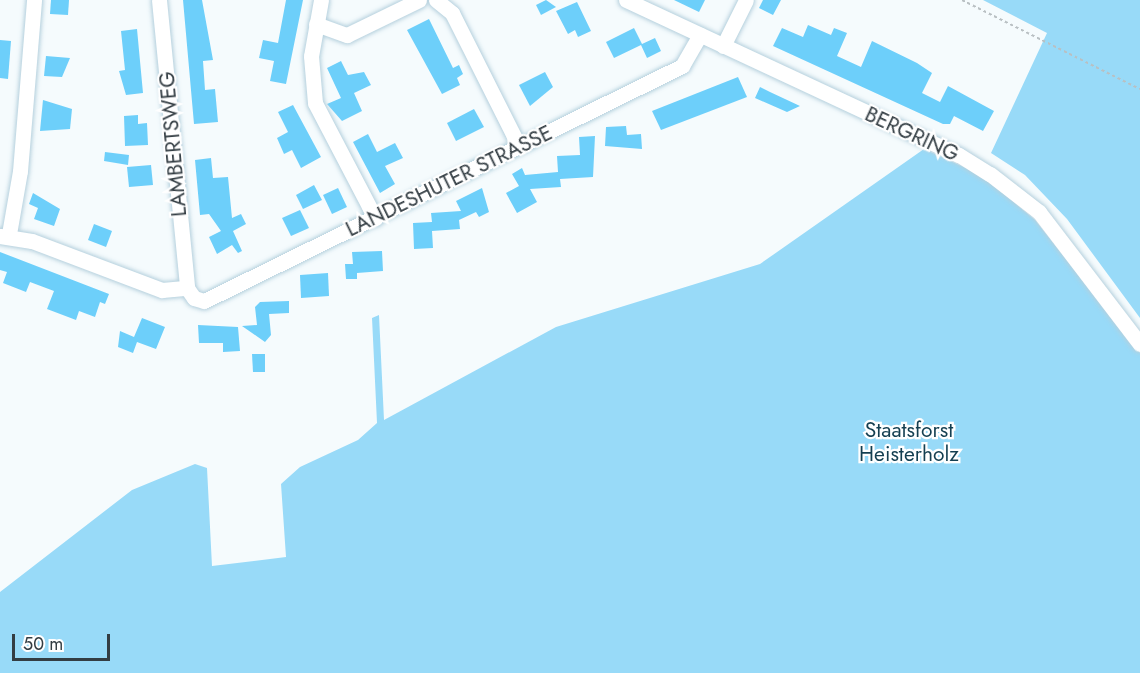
<!DOCTYPE html>
<html>
<head>
<meta charset="utf-8">
<style>
	body { margin:0 }
	#map { position:relative; width:1140px; height:673px; overflow:hidden; background:#f5fbfd; font-family:Jost,sans-serif }
	div>[style] { position:absolute }
	.green>* { inset:0; background:#98daf8 }
	.building>* { inset:0; background:#6dcffa }
	.path>* { height:2px; margin-top:-1px; transform-origin:0; background:repeating-linear-gradient(90deg,#b9c0c3 0 3px,transparent 0 6px) }
	.roads { filter:drop-shadow(0 0 2px #b5d0dd) drop-shadow(0 0 2px #b5d0dd) }
	.minor>* { height:15px; margin:-7.5px; padding:0 7.5px; transform-origin:7.5px; border-radius:7.5px; background:#fff }
	span { translate:-50% -50%; white-space:nowrap; text-align:center; line-height:1.15; -webkit-text-stroke:4.5px #fff; paint-order:stroke }
	.street-label { font-size:21px; color:#333d43 }
	.park-label { font-size:21px; color:#143f51 }
	.scale { position:absolute; left:12px; top:634px; width:98px; height:27px; box-sizing:border-box; border:3px solid #333d43; border-top:0; padding-left:8px; font-size:18px; line-height:21px; white-space:nowrap; color:#333d43; -webkit-text-stroke:4px #fff; paint-order:stroke }
</style>
</head>
<body>
<div id="map">
	<div class="green">
		<i style="clip-path:polygon(983px 0,1140px 0,1140px 318px,1067px 219px,1025px 175px,991px 153px,1047px 33px)"></i>
		<i style="clip-path:polygon(924px 149px,981px 175px,1035px 220px,1140px 353px,1140px 673px,0 673px,0 592px,132px 490px,195px 464px,207px 468px,212px 566px,286px 557px,281px 484px,300px 467px,358px 440px,377px 423px,372px 318px,379px 315px,384px 420px,556px 327px,760px 264px)"></i>
	</div>
	<div class="building">
		<i style="clip-path:polygon(51px 0,69px 0,68px 15px,50px 14px)"></i>
		<i style="clip-path:polygon(183px 0,202px 0,213px 60px,203px 61px,205px 90px,215px 89px,218px 122px,194px 124px)"></i>
		<i style="clip-path:polygon(286px 0,303px 0,286px 84px,270px 81px,274px 61px,259px 58px,263px 40px,278px 43px)"></i>
		<i style="clip-path:polygon(546px 0,556px 7px,541px 15px,536px 5px)"></i>
		<i style="clip-path:polygon(674px 0,705px 0,699px 12px)"></i>
		<i style="clip-path:polygon(763px 0,781px 0,773px 15px,759px 8px)"></i>
		<i style="clip-path:polygon(577px 2px,591px 31px,578px 37px,575px 30px,568px 34px,556px 11px)"></i>
		<i style="clip-path:polygon(429px 19px,453px 68px,459px 65px,463px 74px,457px 78px,460px 85px,442px 94px,407px 30px)"></i>
		<i style="clip-path:polygon(808px 25px,831px 35px,834px 28px,847px 33px,837px 56px,861px 67px,872px 41px,917px 63px,932px 73px,922px 93px,940px 102px,948px 86px,994px 111px,983px 131px,954px 116px,950px 124px,943px 124px,773px 46px,782px 28px,803px 37px)"></i>
		<i style="clip-path:polygon(634px 28px,642px 44px,655px 38px,661px 51px,647px 58px,641px 45px,614px 58px,606px 42px)"></i>
		<i style="clip-path:polygon(137px 29px,143px 93px,126px 95px,119px 71px,125px 70px,121px 31px)"></i>
		<i style="clip-path:polygon(0 40px,11px 41px,8px 79px,0 78px)"></i>
		<i style="clip-path:polygon(46px 56px,70px 58px,62px 77px,44px 76px)"></i>
		<i style="clip-path:polygon(341px 61px,348px 75px,364px 72px,371px 85px,354px 93px,362px 111px,342px 121px,327px 104px,341px 98px,327px 68px)"></i>
		<i style="clip-path:polygon(545px 72px,553px 87px,530px 106px,519px 85px)"></i>
		<i style="clip-path:polygon(738px 77px,747px 97px,661px 130px,652px 111px)"></i>
		<i style="clip-path:polygon(760px 87px,770px 92px,800px 106px,787px 112px,755px 98px)"></i>
		<i style="clip-path:polygon(43px 100px,72px 109px,70px 129px,40px 131px)"></i>
		<i style="clip-path:polygon(293px 105px,321px 157px,301px 168px,292px 150px,284px 154px,277px 138px,288px 132px,278px 112px)"></i>
		<i style="clip-path:polygon(474px 109px,484px 127px,456px 141px,447px 123px)"></i>
		<i style="clip-path:polygon(138px 115px,138px 124px,147px 123px,148px 145px,125px 146px,124px 116px)"></i>
		<i style="clip-path:polygon(626px 126px,627px 135px,641px 134px,642px 149px,605px 146px,606px 127px)"></i>
		<i style="clip-path:polygon(368px 134px,377px 152px,395px 143px,403px 158px,385px 166px,395px 184px,380px 193px,353px 142px)"></i>
		<i style="clip-path:polygon(595px 136px,593px 177px,560px 179px,561px 187px,530px 189px,537px 202px,517px 213px,506px 193px,519px 186px,512px 174px,522px 168px,525px 175px,558px 172px,557px 156px,580px 155px,579px 137px)"></i>
		<i style="clip-path:polygon(105px 152px,129px 155px,128px 165px,104px 161px)"></i>
		<i style="clip-path:polygon(211px 158px,213px 178px,228px 177px,232px 218px,241px 214px,246px 224px,233px 231px,242px 251px,238px 253px,232px 245px,217px 254px,209px 237px,221px 231px,209px 214px,200px 215px,195px 160px)"></i>
		<i style="clip-path:polygon(151px 165px,153px 185px,129px 187px,127px 167px)"></i>
		<i style="clip-path:polygon(314px 185px,322px 200px,303px 209px,296px 195px)"></i>
		<i style="clip-path:polygon(338px 188px,347px 207px,332px 214px,323px 195px)"></i>
		<i style="clip-path:polygon(482px 188px,489px 212px,479px 217px,476px 212px,459px 220px,460px 229px,432px 231px,433px 248px,414px 249px,413px 223px,432px 222px,431px 213px,461px 211px,456px 201px)"></i>
		<i style="clip-path:polygon(33px 193px,60px 209px,54px 226px,34px 219px,38px 208px,29px 204px)"></i>
		<i style="clip-path:polygon(300px 210px,309px 228px,291px 236px,282px 218px)"></i>
		<i style="clip-path:polygon(94px 224px,112px 231px,106px 247px,88px 240px)"></i>
		<i style="clip-path:polygon(382px 251px,383px 271px,357px 273px,357px 279px,346px 279px,345px 264px,353px 264px,352px 252px)"></i>
		<i style="clip-path:polygon(0 252px,109px 294px,105px 304px,100px 302px,95px 317px,79px 311px,76px 320px,47px 309px,54px 291px,30px 282px,26px 292px,3px 283px,7px 272px,0 270px)"></i>
		<i style="clip-path:polygon(328px 273px,329px 296px,301px 298px,300px 275px)"></i>
		<i style="clip-path:polygon(289px 301px,289px 313px,269px 314px,271px 335px,265px 342px,242px 326px,257px 325px,255px 307px,260px 302px)"></i>
		<i style="clip-path:polygon(142px 318px,165px 327px,156px 349px,137px 342px,133px 353px,118px 347px,120px 331px,134px 337px)"></i>
		<i style="clip-path:polygon(198px 325px,238px 327px,240px 351px,223px 352px,223px 343px,199px 343px)"></i>
		<i style="clip-path:polygon(252px 354px,265px 354px,265px 372px,253px 372px)"></i>
	</div>
	<div class="path">
		<i style="left:962px;top:0;width:199px;rotate:26.6deg"></i>
	</div>
	<div class="roads">
		<div class="minor">
			<i style="left:159px;top:0;width:289px;rotate:84.4deg"></i>
			<i style="left:187px;top:288px;width:12px;rotate:55deg"></i>
			<i style="left:194px;top:298px;width:10px;rotate:17deg"></i>
			<i style="left:204px;top:301px;width:533px;rotate:-26.18deg"></i>
			<i style="left:682px;top:66px;width:36px;rotate:-60deg"></i>
			<i style="left:321px;top:0;width:57px;rotate:100.1deg"></i>
			<i style="left:311px;top:56px;width:47px;rotate:85.1deg"></i>
			<i style="left:315px;top:103px;width:130px;rotate:62.4deg"></i>
			<i style="left:436px;top:0;width:21px;rotate:39deg"></i>
			<i style="left:452px;top:13px;width:149px;rotate:63.3deg"></i>
			<i style="left:626px;top:0;width:367px;rotate:25deg"></i>
			<i style="left:959px;top:155px;width:36px;rotate:32deg"></i>
			<i style="left:990px;top:174px;width:62px;rotate:37.8deg"></i>
			<i style="left:1039px;top:212px;width:166px;rotate:52.6deg"></i>
			<i style="left:316px;top:24px;width:33px;rotate:20deg"></i>
			<i style="left:347px;top:35px;width:80px;rotate:-25.9deg"></i>
			<i style="left:723px;top:46px;width:51px;rotate:-63.4deg"></i>
			<i style="left:9px;top:234px;width:64px;rotate:-80.1deg"></i>
			<i style="left:20px;top:171px;width:172px;rotate:-85.3deg"></i>
			<i style="left:0;top:236px;width:32px;rotate:9deg"></i>
			<i style="left:32px;top:241px;width:139px;rotate:20.7deg"></i>
			<i style="left:162px;top:290px;width:25px;rotate:-5deg"></i>
		</div>
	</div>
	<div class="street-label">
		<span style="left:912px;top:134px;rotate:25deg">BERGRING</span>
		<span style="left:173px;top:144px;rotate:-95deg">LAMBERTSWEG</span>
		<span style="left:449px;top:181px;rotate:-26deg">LANDESHUTER STRASSE</span>
	</div>
	<div class="park-label">
		<span style="left:909px;top:442px">Staatsforst<br>Heisterholz</span>
	</div>
	<div class="scale">50 m</div>
</div>
</body>
</html>
